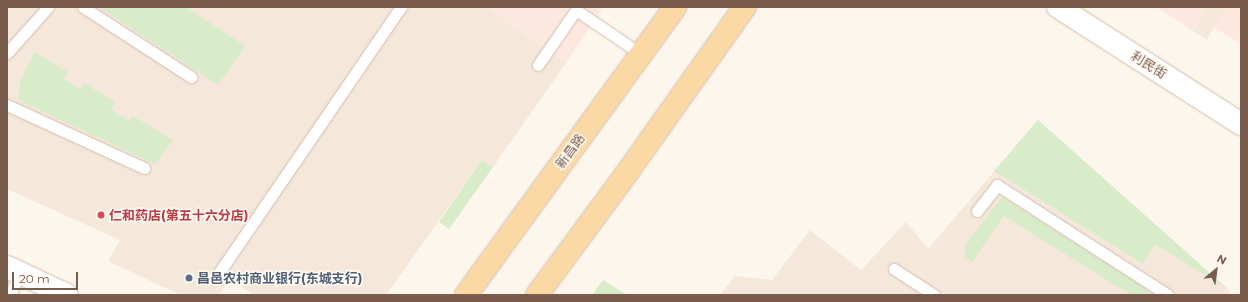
<!DOCTYPE html>
<html>
<head>
<meta charset="utf-8">
<style>
	body { margin:0 }
	#map { position:relative; width:1248px; height:302px; overflow:hidden; background:#fdf6ec; font-family:Montserrat,"Noto Sans SC",sans-serif }
	div>[style] { position:absolute }
	.residential>* { inset:0; background:#f5e8da }
	.commercial>* { inset:0; background:#fde8e0 }
	.green>* { inset:0; background:#d8ecc9 }
	.roads { filter:drop-shadow(0 0 1px #d1beb0) drop-shadow(0 0 1px #d1beb0) }
	.service>* { height:11px; margin:-5.5px; padding:0 5.5px; transform-origin:5.5px; border-radius:5.5px; background:#fff }
	.tertiary>* { height:22px; margin:-11px; padding:0 11px; transform-origin:11px; border-radius:11px; background:#fff }
	.primary>* { height:22px; margin:-11px; padding:0 11px; transform-origin:11px; border-radius:11px; background:#fbd9a5 }
	.dots>* { width:11px; height:11px; translate:-50% -50%; box-sizing:border-box; border:2px solid #fffaf3; border-radius:50% }
	span { translate:-50% -50%; white-space:nowrap; text-align:center; line-height:1.15; -webkit-text-stroke:3px #fffaf3; paint-order:stroke }
	.street-label { font-size:13px; color:#7a5c4d }
	.health-label { font-size:13px; color:#be3a42; font-weight:700 }
	.left { translate:0 -50%; text-align:left }
	.service-label { font-size:13px; color:#4e5e75; font-weight:700 }
	.frame { position:absolute; inset:0; border:8px solid #7a5c4d; pointer-events:none }
	.north { position:absolute; left:1196px; top:250px; width:40px; height:40px; -webkit-text-stroke:3px #fffaf3; paint-order:stroke; rotate:29deg; font-size:11px; font-weight:700; line-height:16px; text-align:center; color:#7a5c4d }
	.north::after { content:''; display:block; margin:auto; width:14px; height:18px; background:#7a5c4d; clip-path:polygon(50% 0,100% 100%,50% 72%,0 100%) }
	.scale { position:absolute; left:12px; top:272px; width:66px; height:18px; box-sizing:border-box; border:2px solid #7a5c4d; border-top:0; padding-left:5px; font-size:12px; line-height:14px; white-space:nowrap; color:#7a5c4d; -webkit-text-stroke:3px #fffaf3; paint-order:stroke }
</style>
</head>
<body>
<div id="map">
	<div class="residential">
		<i style="clip-path:polygon(7px 7px,487px 7px,566px 63px,493px 167px,482px 160px,386px 295px,254px 295px,230px 279px,219px 295px,180px 295px,108px 261px,120px 240px,7px 189px)"></i>
		<i style="clip-path:polygon(1207px 7px,1241px 7px,1241px 44px,1214px 27px,1207px 40px,1193px 31px)"></i>
		<i style="clip-path:polygon(1038px 120px,1230px 291px,1227px 295px,720px 295px,735px 276px,772px 280px,810px 230px,861px 270px,906px 222px,928px 249px)"></i>
	</div>
	<div class="commercial">
		<i style="clip-path:polygon(487px 7px,603px 7px,566px 63px)"></i>
		<i style="clip-path:polygon(1157px 7px,1207px 7px,1193px 31px)"></i>
		<i style="clip-path:polygon(1227px 7px,1235px 7px,1241px 11px,1241px 44px,1214px 27px)"></i>
	</div>
	<div class="green">
		<i style="clip-path:polygon(99px 7px,186px 7px,245px 46px,218px 85px)"></i>
		<i style="clip-path:polygon(35px 52px,68px 72px,64px 79px,80px 89px,84px 83px,115px 102px,111px 109px,129px 121px,133px 116px,173px 140px,155px 164px,18px 100px,20px 81px)"></i>
		<i style="clip-path:polygon(1038px 120px,1230px 291px,1155px 244px,1143px 264px,994px 171px)"></i>
		<i style="clip-path:polygon(482px 160px,493px 167px,449px 229px,439px 222px)"></i>
		<i style="clip-path:polygon(1002px 197px,1142px 286px,1150px 295px,1131px 295px,1004px 216px,972px 262px,965px 257px,965px 245px)"></i>
		<i style="clip-path:polygon(603px 280px,627px 295px,592px 295px)"></i>
	</div>
	<div class="roads">
		<div class="service">
			<i style="left:83px;top:7px;width:129px;rotate:32.9deg"></i>
			<i style="left:576px;top:10px;width:78px;rotate:34.1deg"></i>
			<i style="left:7px;top:53px;width:62px;rotate:-48.3deg"></i>
			<i style="left:538px;top:65px;width:67px;rotate:-55.4deg"></i>
			<i style="left:576px;top:10px;width:3px;rotate:-90deg"></i>
			<i style="left:7px;top:105px;width:151px;rotate:24.7deg"></i>
			<i style="left:977px;top:211px;width:33px;rotate:-52deg"></i>
			<i style="left:997px;top:185px;width:203px;rotate:32.8deg"></i>
			<i style="left:894px;top:269px;width:48px;rotate:33deg"></i>
			<i style="left:218px;top:274px;width:324px;rotate:-55.6deg"></i>
			<i style="left:10px;top:295px;width:24px;rotate:-66deg"></i>
		</div>
		<div class="tertiary">
			<i style="left:1058px;top:7px;width:217px;rotate:32.6deg"></i>
			<i style="left:7px;top:267px;width:66px;rotate:25deg"></i>
		</div>
		<div class="primary">
			<i style="left:466px;top:295px;width:356px;rotate:-54deg"></i>
			<i style="left:537px;top:295px;width:155px;rotate:-53.6deg"></i>
			<i style="left:629px;top:170px;width:200px;rotate:-54.6deg"></i>
		</div>
	</div>
	<div class="dots">
		<i style="left:101px;top:215px;background:#e0444e"></i>
		<i style="left:189px;top:278px;background:#5c6f8a"></i>
	</div>
	<div class="street-label">
		<span style="left:1149px;top:65px;rotate:32deg">利民街</span>
		<span style="left:570px;top:151px;rotate:-54deg">新昌路</span>
	</div>
	<div class="health-label">
		<span class="left" style="left:109px;top:215px">仁和药店(第五十六分店)</span>
	</div>
	<div class="service-label">
		<span class="left" style="left:197px;top:278px">昌邑农村商业银行(东城支行)</span>
	</div>
	<div class="frame"></div>
	<div class="north">N</div>
	<div class="scale">20 m</div>
</div>
</body>
</html>
